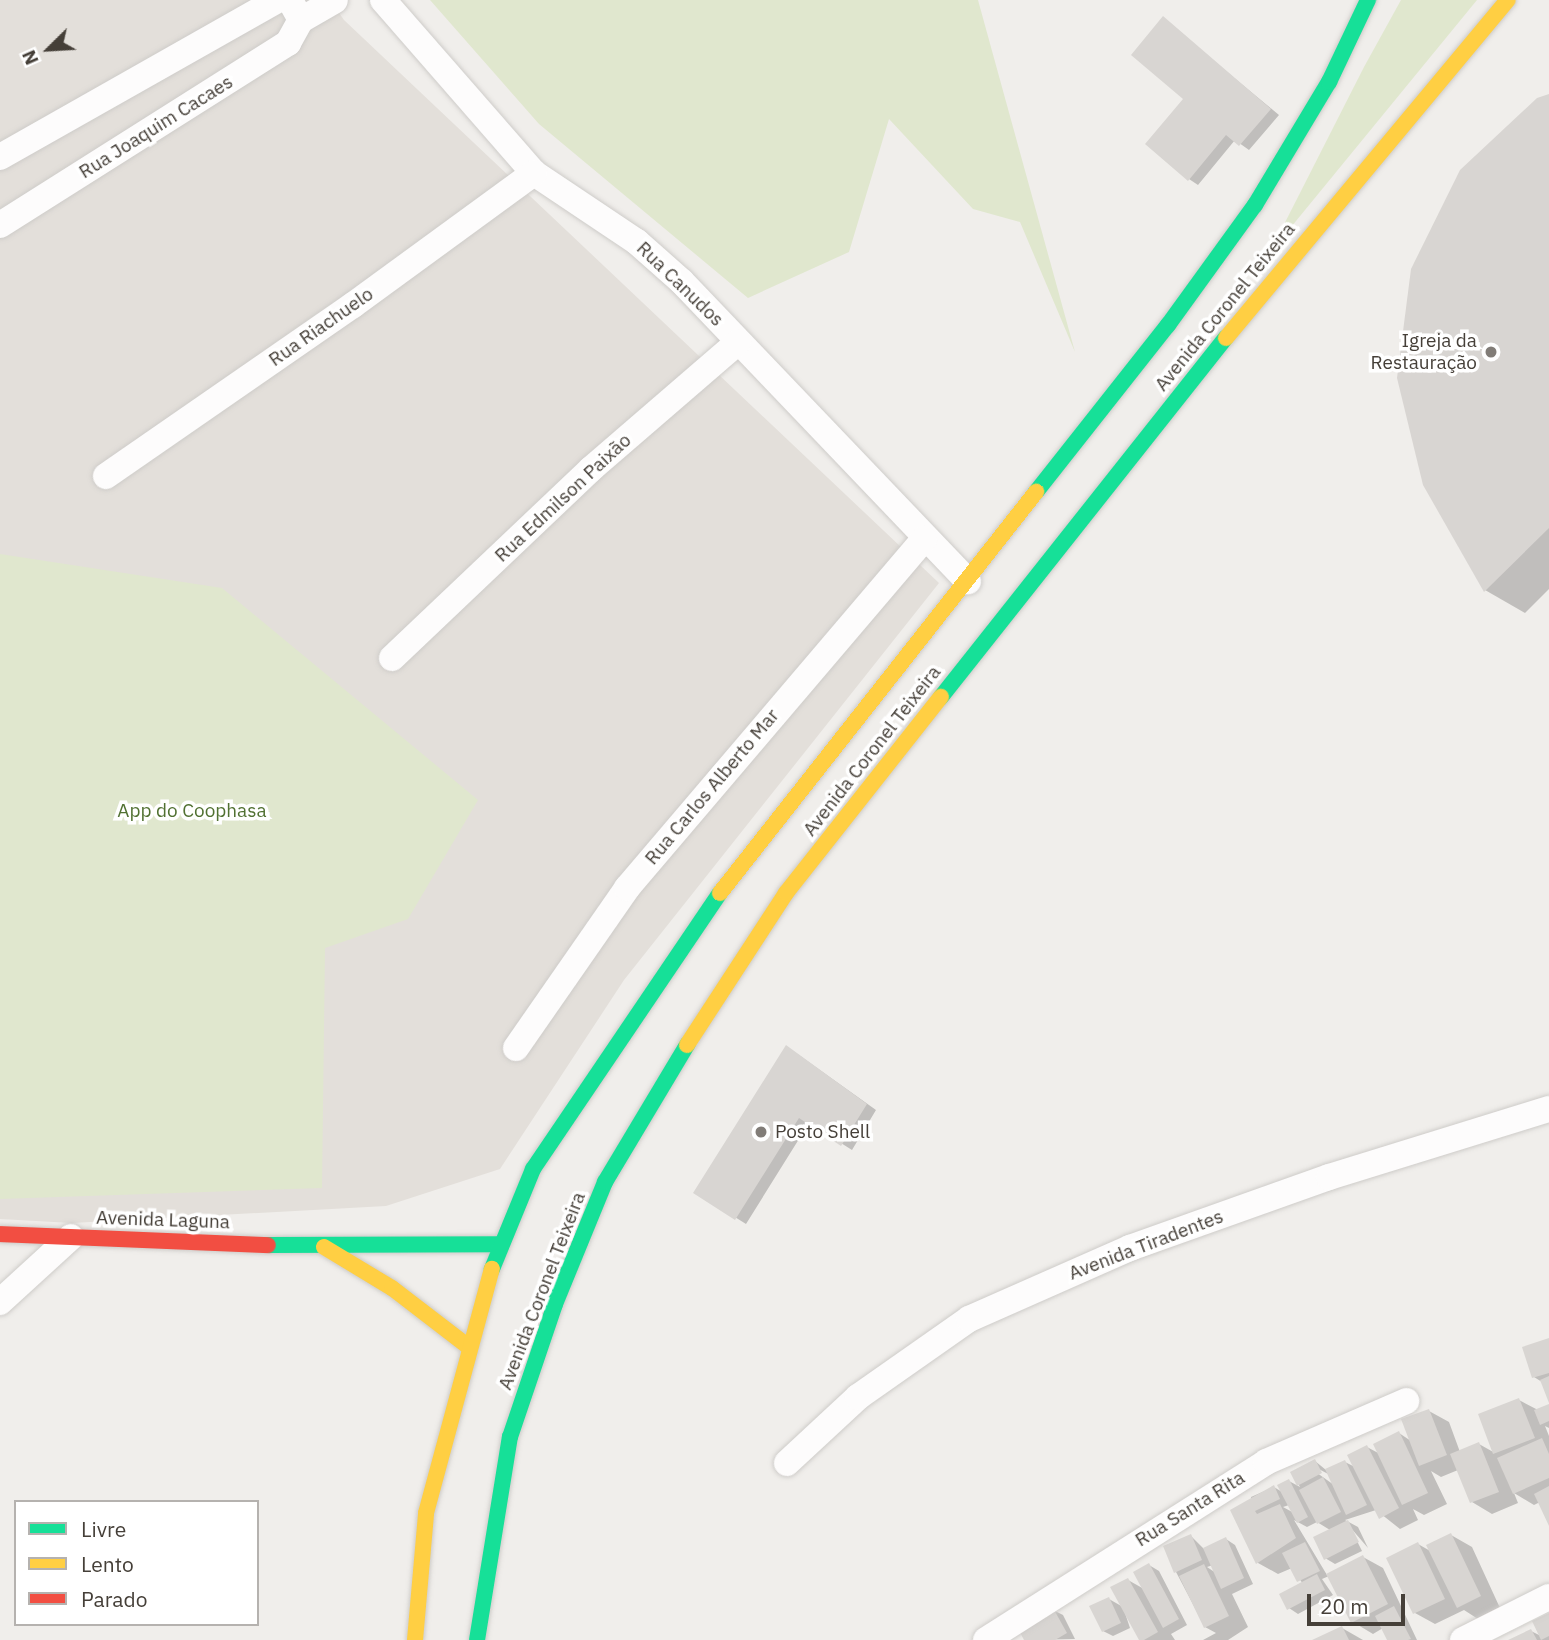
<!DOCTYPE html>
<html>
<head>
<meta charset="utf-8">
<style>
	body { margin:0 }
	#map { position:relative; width:1549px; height:1640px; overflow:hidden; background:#f0eeeb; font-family:"IBM Plex Sans",sans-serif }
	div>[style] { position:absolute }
	.residential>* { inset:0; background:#e3dfda }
	.green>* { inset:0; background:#e0e7ce }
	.shadow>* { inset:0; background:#0003 }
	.building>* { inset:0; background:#d8d5d2 }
	.roads { filter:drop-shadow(0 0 2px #ceccc9) drop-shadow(0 0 2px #ceccc9) }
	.street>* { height:26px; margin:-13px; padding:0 13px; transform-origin:13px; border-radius:13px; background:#fdfcfc }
	.fast>* { height:16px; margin:-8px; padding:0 8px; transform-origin:8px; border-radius:8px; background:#16e098 }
	.slow>* { height:16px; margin:-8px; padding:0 8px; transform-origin:8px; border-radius:8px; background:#ffcf43 }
	.jam>* { height:16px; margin:-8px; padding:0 8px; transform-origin:8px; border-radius:8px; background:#f24e42 }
	.dots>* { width:19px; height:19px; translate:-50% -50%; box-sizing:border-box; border:4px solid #fff; border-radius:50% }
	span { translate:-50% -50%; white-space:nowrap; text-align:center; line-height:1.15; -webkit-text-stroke:7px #fff; paint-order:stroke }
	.street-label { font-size:19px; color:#453f38 }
	.poi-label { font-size:19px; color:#453f38 }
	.right { translate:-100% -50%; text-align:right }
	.left { translate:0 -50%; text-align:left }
	.park-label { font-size:19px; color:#517132 }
	.legend { position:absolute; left:14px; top:1500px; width:245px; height:126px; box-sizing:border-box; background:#fff; border:2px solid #b5b2af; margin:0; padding:9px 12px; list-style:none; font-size:21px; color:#453f38 }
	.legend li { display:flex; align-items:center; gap:14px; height:35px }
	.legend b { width:35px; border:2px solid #b5b2af }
	.north { position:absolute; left:14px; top:14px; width:70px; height:70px; -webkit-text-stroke:5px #fff; paint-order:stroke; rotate:246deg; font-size:19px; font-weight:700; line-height:28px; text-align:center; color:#453f38 }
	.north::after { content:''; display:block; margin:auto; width:24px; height:32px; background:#453f38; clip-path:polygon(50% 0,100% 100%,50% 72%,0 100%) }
	.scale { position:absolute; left:1307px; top:1594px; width:98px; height:32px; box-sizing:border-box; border:4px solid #453f38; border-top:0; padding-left:9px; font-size:21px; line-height:24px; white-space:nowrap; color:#453f38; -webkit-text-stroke:5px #fff; paint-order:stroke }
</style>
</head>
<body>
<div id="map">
	<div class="residential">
		<i style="clip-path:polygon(0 0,330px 0,344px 20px,939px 583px,624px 980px,500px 1169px,386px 1206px,72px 1223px,0 1219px)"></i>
	</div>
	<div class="green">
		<i style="clip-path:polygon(430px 0,978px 0,1075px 352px,1020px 222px,973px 209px,889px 119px,849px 252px,748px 298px,539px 124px)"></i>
		<i style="clip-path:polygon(1401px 0,1477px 0,1269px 254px,1364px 67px)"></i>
		<i style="clip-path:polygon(0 554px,222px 588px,478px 800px,408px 919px,325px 948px,322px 1188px,0 1199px)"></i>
	</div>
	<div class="shadow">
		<i style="clip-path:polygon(1163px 19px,1279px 115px,1249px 150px,1235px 140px,1198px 185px,1189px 179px,1185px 99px)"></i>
		<i style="clip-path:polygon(1549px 96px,1549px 589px,1525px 613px,1485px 590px)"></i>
		<i style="clip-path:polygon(796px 1053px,876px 1110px,852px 1150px,809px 1123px,746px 1224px,695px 1192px)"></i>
		<i style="clip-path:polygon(1549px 1340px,1549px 1398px,1542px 1382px,1534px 1377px)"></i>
		<i style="clip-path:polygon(evenodd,1519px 1400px,1538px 1410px,1549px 1406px,1549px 1428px,1545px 1426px,1549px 1436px,1549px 1522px,1540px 1502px,1534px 1505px,1514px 1493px,1518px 1503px,1492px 1514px,1472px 1502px,1458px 1470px,1441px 1477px,1431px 1471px,1447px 1504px,1424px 1515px,1413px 1509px,1418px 1520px,1400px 1529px,1376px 1510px,1345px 1520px,1358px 1527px,1368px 1548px,1350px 1527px,1362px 1551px,1335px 1564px,1325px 1558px,1330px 1530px,1317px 1522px,1307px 1527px,1294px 1520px,1327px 1575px,1363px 1557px,1383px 1568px,1417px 1640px,1389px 1640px,1383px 1628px,1373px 1634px,1353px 1622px,1329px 1576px,1322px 1579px,1333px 1595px,1298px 1614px,1289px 1608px,1303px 1584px,1292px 1568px,1278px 1574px,1258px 1563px,1251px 1497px,1274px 1487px,1282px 1492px,1289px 1481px,1300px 1487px,1292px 1472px,1315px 1461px,1326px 1470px,1345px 1462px,1355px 1467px,1367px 1447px,1380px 1454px,1399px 1433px,1411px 1441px,1429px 1411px,1449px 1422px,1460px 1452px,1479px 1444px,1495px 1453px,1519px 1400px,1315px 1467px,1330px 1475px,1334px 1485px,1313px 1470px,1315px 1467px,1519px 1400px,1289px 1505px,1294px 1513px,1283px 1507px,1289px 1505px)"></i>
		<i style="clip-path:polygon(1451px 1535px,1472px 1547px,1500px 1608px,1478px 1619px,1464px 1610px,1435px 1624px,1415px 1613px,1418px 1544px,1432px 1552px)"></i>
		<i style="clip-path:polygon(evenodd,1191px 1536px,1204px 1549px,1226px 1539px,1235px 1545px,1253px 1584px,1232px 1594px,1248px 1627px,1228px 1640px,1203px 1640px,1216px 1633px,1205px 1627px,1176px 1572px,1191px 1536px,1213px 1565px,1216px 1573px,1207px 1567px,1213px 1565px)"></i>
		<i style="clip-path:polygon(1149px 1565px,1159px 1571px,1187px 1625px,1171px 1634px,1175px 1640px,1141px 1640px,1124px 1610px,1130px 1628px,1113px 1636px,1103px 1631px,1109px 1599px,1123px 1607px,1128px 1580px,1144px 1589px)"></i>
		<i style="clip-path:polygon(1053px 1610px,1063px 1615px,1075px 1639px,1026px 1640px)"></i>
		<i style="clip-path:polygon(1549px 1615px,1549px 1640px,1512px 1640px,1531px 1631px,1541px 1636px)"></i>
		<i style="clip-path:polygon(1342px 1628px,1363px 1640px,1316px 1640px)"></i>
	</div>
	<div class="building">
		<i style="clip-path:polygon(1163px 16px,1271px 109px,1239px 146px,1226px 135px,1188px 181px,1145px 144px,1183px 99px,1131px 55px)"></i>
		<i style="clip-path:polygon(1549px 94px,1549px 528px,1484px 592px,1423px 485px,1397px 378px,1411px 269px,1460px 170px,1537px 98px)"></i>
		<i style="clip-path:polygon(786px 1045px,867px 1104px,841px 1146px,799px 1118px,735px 1220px,693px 1193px)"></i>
		<i style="clip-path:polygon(1549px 1338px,1549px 1373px,1532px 1378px,1522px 1347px)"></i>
		<i style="clip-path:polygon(1549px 1376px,1549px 1403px,1540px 1380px)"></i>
		<i style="clip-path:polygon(1519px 1398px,1535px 1438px,1493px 1454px,1478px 1414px)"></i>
		<i style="clip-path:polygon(1549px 1404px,1549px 1421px,1540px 1425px,1534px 1410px)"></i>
		<i style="clip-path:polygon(1429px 1409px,1447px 1455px,1419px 1466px,1401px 1419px)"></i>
		<i style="clip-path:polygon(1399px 1431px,1428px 1493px,1402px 1505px,1373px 1444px)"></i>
		<i style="clip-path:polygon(1542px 1438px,1549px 1454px,1549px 1478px,1513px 1494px,1497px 1458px)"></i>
		<i style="clip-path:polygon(1479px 1442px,1499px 1492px,1470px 1503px,1450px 1454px)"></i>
		<i style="clip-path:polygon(1367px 1445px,1399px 1508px,1379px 1519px,1347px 1455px)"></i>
		<i style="clip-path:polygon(1315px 1459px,1322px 1473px,1297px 1486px,1290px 1472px)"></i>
		<i style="clip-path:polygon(1345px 1460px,1367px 1505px,1346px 1515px,1325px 1469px)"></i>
		<i style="clip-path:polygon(1323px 1477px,1341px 1512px,1317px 1524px,1299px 1490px)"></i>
		<i style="clip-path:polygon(1289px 1479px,1308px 1517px,1297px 1523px,1277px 1485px)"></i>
		<i style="clip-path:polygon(1274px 1485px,1280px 1499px,1255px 1511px,1257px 1514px,1280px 1504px,1296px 1538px,1256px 1564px,1230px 1510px)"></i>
		<i style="clip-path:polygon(1549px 1486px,1549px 1526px,1534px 1494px)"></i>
		<i style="clip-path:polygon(1348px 1520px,1359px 1542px,1324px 1560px,1313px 1537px)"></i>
		<i style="clip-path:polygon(1451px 1533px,1481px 1596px,1457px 1608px,1426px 1545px)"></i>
		<i style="clip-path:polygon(1191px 1534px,1202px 1560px,1174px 1573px,1163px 1546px)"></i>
		<i style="clip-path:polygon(1226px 1537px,1244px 1578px,1221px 1589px,1203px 1548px)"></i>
		<i style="clip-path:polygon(1305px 1542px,1320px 1571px,1297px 1582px,1282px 1553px)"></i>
		<i style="clip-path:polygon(1418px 1542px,1445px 1599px,1413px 1614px,1386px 1558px)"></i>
		<i style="clip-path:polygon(1363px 1555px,1388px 1604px,1351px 1623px,1326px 1574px)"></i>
		<i style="clip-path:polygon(1149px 1563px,1179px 1619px,1163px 1628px,1133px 1572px)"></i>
		<i style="clip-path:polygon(1204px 1564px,1229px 1616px,1204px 1628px,1179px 1576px)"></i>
		<i style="clip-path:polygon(1317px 1574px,1325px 1590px,1287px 1610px,1279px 1594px)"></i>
		<i style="clip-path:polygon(1128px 1578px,1158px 1632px,1144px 1640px,1139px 1640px,1110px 1587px)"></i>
		<i style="clip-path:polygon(1109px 1597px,1121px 1623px,1102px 1632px,1089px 1606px)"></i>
		<i style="clip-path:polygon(1394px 1606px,1411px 1639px,1408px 1640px,1387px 1640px,1375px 1616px)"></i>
		<i style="clip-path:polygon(1053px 1608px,1067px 1633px,1055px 1640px,1024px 1640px,1017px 1627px)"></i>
		<i style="clip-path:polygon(1549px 1613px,1549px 1636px,1541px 1640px,1532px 1621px)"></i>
		<i style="clip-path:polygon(1342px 1626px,1349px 1640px,1312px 1640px)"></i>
		<i style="clip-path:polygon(1531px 1629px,1537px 1640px,1508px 1640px)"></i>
	</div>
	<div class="roads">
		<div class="street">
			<i style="left:383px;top:0;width:230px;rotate:48.9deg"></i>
			<i style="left:534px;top:173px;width:124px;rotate:33.8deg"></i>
			<i style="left:637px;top:242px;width:60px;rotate:41.6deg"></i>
			<i style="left:682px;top:282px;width:414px;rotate:46.3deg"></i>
			<i style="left:301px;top:20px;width:39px;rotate:-30deg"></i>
			<i style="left:0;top:157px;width:319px;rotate:-29.5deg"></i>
			<i style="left:0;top:225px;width:341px;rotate:-32.3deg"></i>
			<i style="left:288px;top:43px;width:26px;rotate:-61deg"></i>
			<i style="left:301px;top:20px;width:23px;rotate:-119deg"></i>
			<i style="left:106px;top:476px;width:300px;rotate:-34.7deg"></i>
			<i style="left:353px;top:305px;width:224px;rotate:-36.1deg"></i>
			<i style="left:392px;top:658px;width:274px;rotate:-43.5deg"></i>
			<i style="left:591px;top:469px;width:194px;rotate:-40.8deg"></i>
			<i style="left:516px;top:1048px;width:195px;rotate:-55.2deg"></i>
			<i style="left:627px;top:888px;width:458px;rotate:-49.6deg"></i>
			<i style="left:0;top:1302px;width:96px;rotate:-42.5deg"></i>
			<i style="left:787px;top:1463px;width:97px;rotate:-42.9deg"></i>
			<i style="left:858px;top:1397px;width:136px;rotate:-35.1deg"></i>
			<i style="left:969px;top:1319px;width:176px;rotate:-23.8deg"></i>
			<i style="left:1130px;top:1248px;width:211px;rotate:-19.6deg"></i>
			<i style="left:1329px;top:1177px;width:230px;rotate:-17.2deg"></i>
			<i style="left:986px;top:1640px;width:332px;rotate:-32.4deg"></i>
			<i style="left:1266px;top:1462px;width:153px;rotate:-23.5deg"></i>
			<i style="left:1463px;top:1640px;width:96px;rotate:-26.6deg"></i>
		</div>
		<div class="fast">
			<i style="left:1036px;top:492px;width:213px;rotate:-51.7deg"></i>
			<i style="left:1168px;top:325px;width:148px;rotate:-54.1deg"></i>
			<i style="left:1255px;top:205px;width:144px;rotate:-59deg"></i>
			<i style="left:1329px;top:82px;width:91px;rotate:-64.6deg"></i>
			<i style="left:941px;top:697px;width:458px;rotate:-51.6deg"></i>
			<i style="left:268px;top:1245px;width:231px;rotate:-0.2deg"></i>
			<i style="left:492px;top:1269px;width:108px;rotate:-67.7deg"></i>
			<i style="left:533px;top:1169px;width:333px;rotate:-55.9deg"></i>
			<i style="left:477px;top:1640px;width:206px;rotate:-80.8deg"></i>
			<i style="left:510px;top:1437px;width:140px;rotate:-71.3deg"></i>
			<i style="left:555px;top:1304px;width:132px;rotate:-67.7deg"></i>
			<i style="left:605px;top:1182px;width:160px;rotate:-59.1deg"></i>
		</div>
		<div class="slow">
			<i style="left:1226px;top:338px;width:440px;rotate:-50.2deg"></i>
			<i style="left:720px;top:893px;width:511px;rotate:-51.76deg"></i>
			<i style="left:687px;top:1045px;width:181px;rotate:-56.9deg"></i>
			<i style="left:786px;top:893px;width:250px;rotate:-51.7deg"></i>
			<i style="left:324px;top:1247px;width:79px;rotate:31.1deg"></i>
			<i style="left:392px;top:1288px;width:97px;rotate:37.5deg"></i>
			<i style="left:415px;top:1640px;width:127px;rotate:-85deg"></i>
			<i style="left:426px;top:1513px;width:253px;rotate:-74.9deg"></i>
		</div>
		<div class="jam">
			<i style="left:0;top:1234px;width:268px;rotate:2.4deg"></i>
		</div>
	</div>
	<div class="dots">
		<i style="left:1491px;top:352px;background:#817c77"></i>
		<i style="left:761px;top:1132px;background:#817c77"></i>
	</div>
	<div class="street-label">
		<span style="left:156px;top:127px;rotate:-32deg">Rua Joaquim Cacaes</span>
		<span style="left:680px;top:284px;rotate:44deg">Rua Canudos</span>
		<span style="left:1225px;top:307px;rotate:-51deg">Avenida Coronel Teixeira</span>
		<span style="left:321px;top:327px;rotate:-35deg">Rua Riachuelo</span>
		<span style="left:563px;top:498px;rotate:-43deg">Rua Edmilson Paixão</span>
		<span style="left:872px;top:751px;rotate:-52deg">Avenida Coronel Teixeira</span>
		<span style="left:712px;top:787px;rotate:-50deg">Rua Carlos Alberto Mar</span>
		<span style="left:163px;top:1220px;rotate:2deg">Avenida Laguna</span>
		<span style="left:1146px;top:1245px;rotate:-21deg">Avenida Tiradentes</span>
		<span style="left:542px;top:1291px;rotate:-69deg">Avenida Coronel Teixeira</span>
		<span style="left:1190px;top:1509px;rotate:-32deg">Rua Santa Rita</span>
	</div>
	<div class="poi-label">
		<span class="right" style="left:1477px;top:352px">Igreja da<br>Restauração</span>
		<span class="left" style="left:775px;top:1132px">Posto Shell</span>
	</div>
	<div class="park-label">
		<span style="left:192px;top:811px">App do Coophasa</span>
	</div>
	<ul class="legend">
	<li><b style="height:9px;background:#16e098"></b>Livre</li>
	<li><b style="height:9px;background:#ffcf43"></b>Lento</li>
	<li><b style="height:9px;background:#f24e42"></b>Parado</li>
	</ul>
	<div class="north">N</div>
	<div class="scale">20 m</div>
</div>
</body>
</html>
